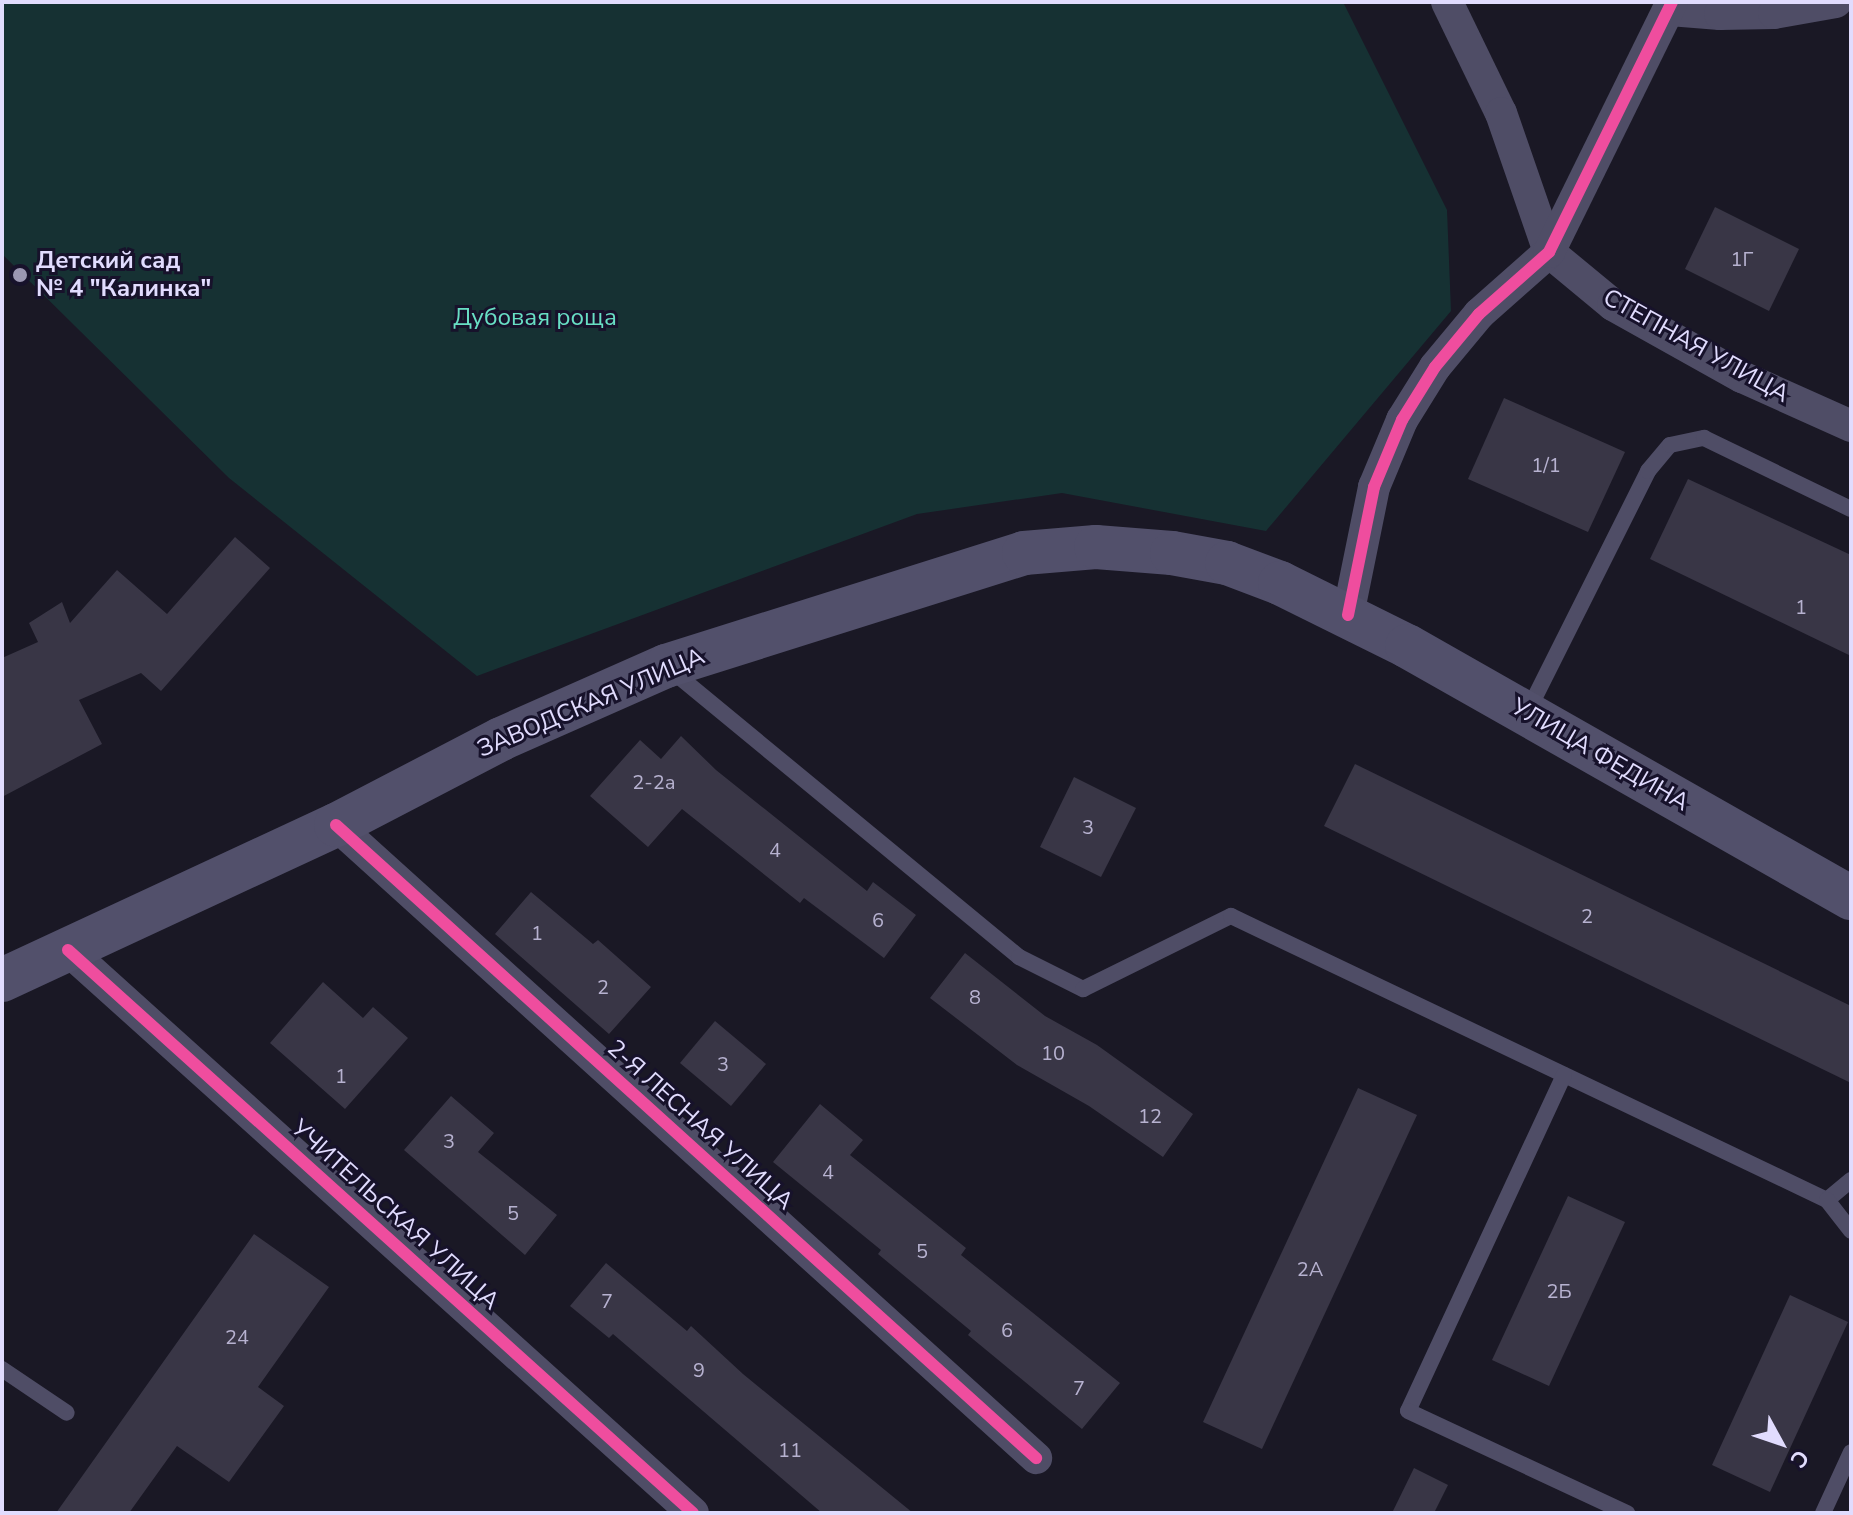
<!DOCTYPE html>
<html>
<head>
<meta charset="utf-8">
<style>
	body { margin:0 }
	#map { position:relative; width:1853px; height:1515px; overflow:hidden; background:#1a1825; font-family:"Nunito Sans",sans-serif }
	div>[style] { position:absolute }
	.green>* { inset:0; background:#163133 }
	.building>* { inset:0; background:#393646 }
	.lane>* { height:16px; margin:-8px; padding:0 8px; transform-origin:8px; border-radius:8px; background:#4f4d66 }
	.street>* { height:32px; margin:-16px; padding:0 16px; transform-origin:16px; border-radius:16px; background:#4f4d66 }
	.secondary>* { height:44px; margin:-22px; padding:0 22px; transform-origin:22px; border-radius:22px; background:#52506b }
	.cycleway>* { height:12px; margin:-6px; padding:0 6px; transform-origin:6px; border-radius:6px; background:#ef4d9e }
	.dots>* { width:22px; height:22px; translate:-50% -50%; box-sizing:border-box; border:4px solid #17122b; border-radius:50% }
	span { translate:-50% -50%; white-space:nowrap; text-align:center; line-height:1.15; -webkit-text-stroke:6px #17122b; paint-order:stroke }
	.number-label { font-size:20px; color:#b7b2d0 }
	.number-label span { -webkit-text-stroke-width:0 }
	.poi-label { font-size:24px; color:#e1dcfe; font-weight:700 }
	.left { translate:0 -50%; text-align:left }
	.park-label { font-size:24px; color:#68dfc4 }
	.street-label { font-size:24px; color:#e1dcfe }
	.frame { position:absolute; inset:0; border:4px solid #e1dcfe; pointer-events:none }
	.north { position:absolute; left:1741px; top:1403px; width:80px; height:80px; -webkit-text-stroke:6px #17122b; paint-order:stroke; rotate:130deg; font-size:22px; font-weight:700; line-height:32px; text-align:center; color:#e1dcfe }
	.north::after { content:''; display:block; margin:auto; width:28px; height:36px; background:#e1dcfe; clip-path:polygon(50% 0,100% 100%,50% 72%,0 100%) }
</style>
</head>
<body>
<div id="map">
	<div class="green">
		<i style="clip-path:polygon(2px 2px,1343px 2px,1447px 210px,1451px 311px,1266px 531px,1062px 493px,917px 514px,477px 676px,229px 478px,2px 254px)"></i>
	</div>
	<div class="building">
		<i style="clip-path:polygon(1715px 207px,1799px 249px,1769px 311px,1685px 269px)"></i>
		<i style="clip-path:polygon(1504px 398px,1625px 452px,1588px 532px,1468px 479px)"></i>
		<i style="clip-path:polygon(1688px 479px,1851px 555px,1851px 656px,1650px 559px)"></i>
		<i style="clip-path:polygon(235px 537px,270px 568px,161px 691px,141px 673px,79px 700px,102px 744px,2px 797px,2px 658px,38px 642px,29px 623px,62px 602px,70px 623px,117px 570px,167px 614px)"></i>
		<i style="clip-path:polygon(681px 736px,716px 770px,867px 891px,873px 882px,916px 915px,884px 958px,804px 898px,800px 903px,682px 809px,648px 847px,590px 796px,640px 740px,661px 759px)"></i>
		<i style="clip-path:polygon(1355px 764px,1851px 1006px,1851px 1083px,1324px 826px)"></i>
		<i style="clip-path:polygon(1074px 777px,1136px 808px,1101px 877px,1040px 847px)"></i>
		<i style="clip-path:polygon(531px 892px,593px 944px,598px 940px,651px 987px,609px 1034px,495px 934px)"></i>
		<i style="clip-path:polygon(965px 953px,1045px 1016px,1097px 1045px,1193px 1114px,1163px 1157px,1089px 1106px,1017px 1065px,930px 998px)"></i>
		<i style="clip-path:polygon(323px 982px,363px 1018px,373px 1007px,408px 1038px,345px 1109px,270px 1043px)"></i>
		<i style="clip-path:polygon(715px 1021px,766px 1064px,731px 1106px,680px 1063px)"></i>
		<i style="clip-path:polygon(1358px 1088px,1417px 1115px,1262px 1449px,1203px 1422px)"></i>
		<i style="clip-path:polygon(451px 1096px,494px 1133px,478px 1152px,557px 1215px,525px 1255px,404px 1150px)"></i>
		<i style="clip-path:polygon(820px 1104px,863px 1140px,850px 1155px,966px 1248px,961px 1255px,1120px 1383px,1082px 1429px,968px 1335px,971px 1331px,878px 1254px,881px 1250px,773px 1162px)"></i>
		<i style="clip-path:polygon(1568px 1196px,1625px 1222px,1549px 1386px,1492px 1360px)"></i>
		<i style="clip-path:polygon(254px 1234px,329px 1287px,258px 1387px,284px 1406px,229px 1482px,177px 1446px,129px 1513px,56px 1513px)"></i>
		<i style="clip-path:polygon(606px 1263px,687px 1331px,691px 1326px,743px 1374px,913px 1513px,822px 1513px,613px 1334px,609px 1338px,570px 1306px)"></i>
		<i style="clip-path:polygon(1790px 1295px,1848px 1322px,1770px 1492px,1712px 1465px)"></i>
		<i style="clip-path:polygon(1414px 1468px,1448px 1485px,1434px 1513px,1392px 1513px)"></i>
	</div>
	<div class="lane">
		<i style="left:671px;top:670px;width:451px;rotate:39.5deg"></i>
		<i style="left:1019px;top:957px;width:72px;rotate:26.6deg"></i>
		<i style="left:1083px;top:989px;width:165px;rotate:-26.3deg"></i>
		<i style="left:1231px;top:916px;width:660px;rotate:25.48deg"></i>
		<i style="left:1827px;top:1200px;width:31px;rotate:-40deg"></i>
		<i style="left:1527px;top:713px;width:271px;rotate:-63.4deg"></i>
		<i style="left:1648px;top:471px;width:34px;rotate:-50deg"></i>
		<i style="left:1670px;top:445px;width:35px;rotate:-12deg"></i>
		<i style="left:1704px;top:438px;width:163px;rotate:25.8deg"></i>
		<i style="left:1564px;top:1075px;width:370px;rotate:114.9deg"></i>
		<i style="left:1408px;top:1411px;width:242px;rotate:25deg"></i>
		<i style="left:1827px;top:1200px;width:39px;rotate:52deg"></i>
		<i style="left:2px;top:1369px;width:78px;rotate:34.1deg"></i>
		<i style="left:1823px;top:1513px;width:67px;rotate:-65.3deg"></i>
	</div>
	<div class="street">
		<i style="left:1447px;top:2px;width:123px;rotate:64.1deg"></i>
		<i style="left:1501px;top:113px;width:147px;rotate:70.9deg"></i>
		<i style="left:1549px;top:252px;width:83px;rotate:39.6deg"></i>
		<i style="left:1613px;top:305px;width:148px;rotate:29.2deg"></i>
		<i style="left:1742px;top:377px;width:120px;rotate:24.2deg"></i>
		<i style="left:1670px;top:10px;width:50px;rotate:4.6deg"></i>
		<i style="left:1720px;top:14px;width:54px;rotate:-1.1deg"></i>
		<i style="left:1774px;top:13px;width:63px;rotate:-10.1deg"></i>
		<i style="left:1348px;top:615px;width:131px;rotate:-78.5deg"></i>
		<i style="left:1374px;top:487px;width:73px;rotate:-67.3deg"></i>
		<i style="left:1402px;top:420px;width:62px;rotate:-58.1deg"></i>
		<i style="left:1435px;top:367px;width:69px;rotate:-50.3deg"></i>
		<i style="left:1479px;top:314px;width:94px;rotate:-41.5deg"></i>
		<i style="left:1549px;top:252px;width:279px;rotate:-63.8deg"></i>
		<i style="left:336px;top:825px;width:944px;rotate:42.12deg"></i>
		<i style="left:68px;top:950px;width:841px;rotate:42.01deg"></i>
	</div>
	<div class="secondary">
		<i style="left:2px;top:980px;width:368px;rotate:-24.9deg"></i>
		<i style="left:336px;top:825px;width:186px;rotate:-27.5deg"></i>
		<i style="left:501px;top:739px;width:180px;rotate:-23.9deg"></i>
		<i style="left:666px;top:666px;width:375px;rotate:-17.5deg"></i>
		<i style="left:1024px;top:553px;width:72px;rotate:-4.8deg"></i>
		<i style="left:1096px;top:547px;width:76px;rotate:4.5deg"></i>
		<i style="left:1172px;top:553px;width:56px;rotate:10.3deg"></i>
		<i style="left:1227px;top:563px;width:57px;rotate:20.7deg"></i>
		<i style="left:1280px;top:583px;width:142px;rotate:26.4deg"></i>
		<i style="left:1407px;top:646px;width:511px;rotate:29.58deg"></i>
	</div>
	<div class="cycleway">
		<i style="left:1348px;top:615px;width:131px;rotate:-78.5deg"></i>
		<i style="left:1374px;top:487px;width:73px;rotate:-67.3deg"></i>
		<i style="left:1402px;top:420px;width:62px;rotate:-58.1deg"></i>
		<i style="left:1435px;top:367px;width:69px;rotate:-50.3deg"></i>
		<i style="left:1479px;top:314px;width:94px;rotate:-41.5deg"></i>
		<i style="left:1549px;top:252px;width:279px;rotate:-63.8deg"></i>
		<i style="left:336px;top:825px;width:944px;rotate:42.12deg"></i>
		<i style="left:68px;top:950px;width:841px;rotate:42.01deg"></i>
	</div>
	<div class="dots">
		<i style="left:20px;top:275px;background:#9b97b2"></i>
	</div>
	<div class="number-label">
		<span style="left:1742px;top:259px">1Г</span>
		<span style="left:1546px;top:465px">1/1</span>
		<span style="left:1801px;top:607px">1</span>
		<span style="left:654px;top:782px">2-2а</span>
		<span style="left:1088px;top:827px">3</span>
		<span style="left:775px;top:850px">4</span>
		<span style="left:1587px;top:916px">2</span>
		<span style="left:878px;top:920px">6</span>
		<span style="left:537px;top:933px">1</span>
		<span style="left:603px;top:987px">2</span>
		<span style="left:975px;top:997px">8</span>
		<span style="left:1053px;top:1053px">10</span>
		<span style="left:723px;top:1064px">3</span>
		<span style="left:341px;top:1076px">1</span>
		<span style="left:1150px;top:1116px">12</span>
		<span style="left:449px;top:1141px">3</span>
		<span style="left:828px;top:1172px">4</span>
		<span style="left:513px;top:1213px">5</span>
		<span style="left:922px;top:1251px">5</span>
		<span style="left:1310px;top:1269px">2А</span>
		<span style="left:1559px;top:1291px">2Б</span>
		<span style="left:607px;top:1301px">7</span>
		<span style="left:1007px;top:1330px">6</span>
		<span style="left:237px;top:1337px">24</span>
		<span style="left:699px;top:1370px">9</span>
		<span style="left:1079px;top:1388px">7</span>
		<span style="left:790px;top:1450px">11</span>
	</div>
	<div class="poi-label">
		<span class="left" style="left:36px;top:275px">Детский сад<br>№ 4 "Калинка"</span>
	</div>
	<div class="park-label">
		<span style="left:535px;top:318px">Дубовая роща</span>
	</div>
	<div class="street-label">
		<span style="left:1696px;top:346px;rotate:29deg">СТЕПНАЯ УЛИЦА</span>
		<span style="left:591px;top:703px;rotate:-23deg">ЗАВОДСКАЯ УЛИЦА</span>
		<span style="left:1600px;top:755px;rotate:30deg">УЛИЦА ФЕДИНА</span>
		<span style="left:700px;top:1125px;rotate:42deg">2-Я ЛЕСНАЯ УЛИЦА</span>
		<span style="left:395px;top:1215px;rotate:42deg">УЧИТЕЛЬСКАЯ УЛИЦА</span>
	</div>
	<div class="frame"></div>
	<div class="north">С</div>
</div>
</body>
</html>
